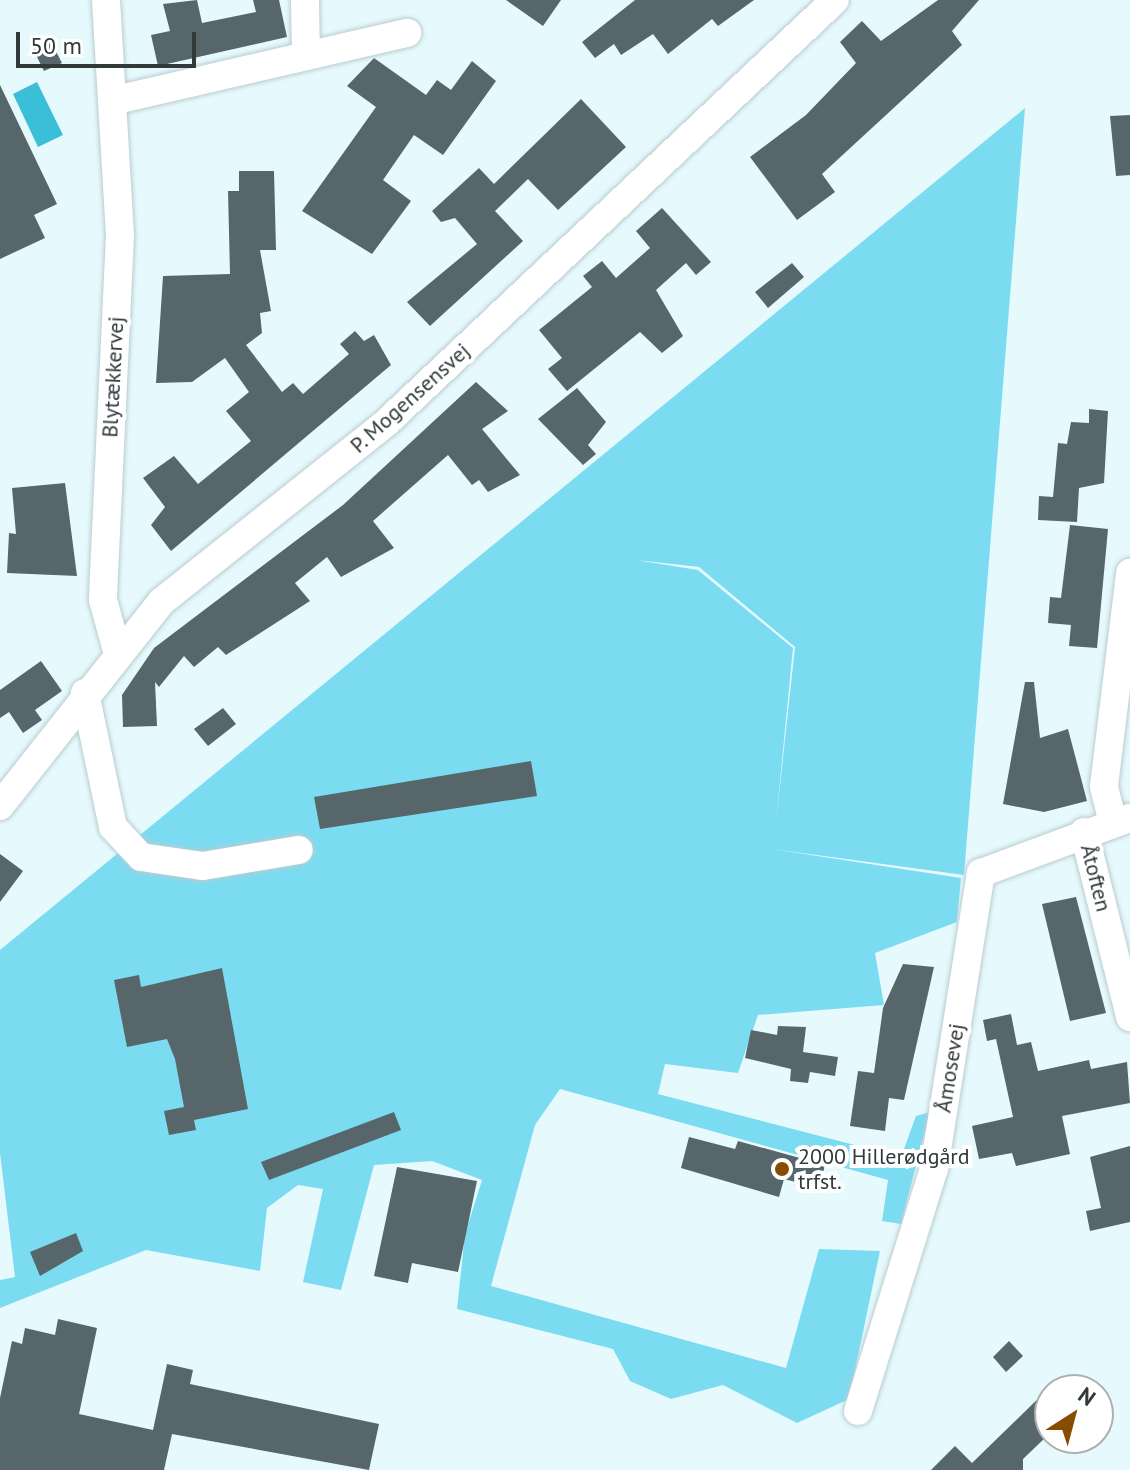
<!DOCTYPE html>
<html>
<head>
<meta charset="utf-8">
<style>
	body { margin:0 }
	#map { position:relative; width:1130px; height:1470px; overflow:hidden; background:#e6fafe; font-family:"PT Sans",sans-serif }
	div>[style] { position:absolute }
	.green>* { inset:0; background:#7bdcf1 }
	.water>* { inset:0; background:#3bbed7 }
	.building>* { inset:0; background:#56666a }
	.roads { filter:drop-shadow(0 0 2px #b9ccd0) drop-shadow(0 0 2px #b9ccd0) }
	.minor>* { height:28px; margin:-14px; padding:0 14px; transform-origin:14px; border-radius:14px; background:#fff }
	.dots>* { width:22px; height:22px; translate:-50% -50%; box-sizing:border-box; border:4px solid #fff; border-radius:50% }
	span { translate:-50% -50%; white-space:nowrap; text-align:center; line-height:1.15; -webkit-text-stroke:8px #fff; paint-order:stroke }
	.street-label { font-size:22px; color:#32393b }
	.poi-label { font-size:22px; color:#32393b }
	.left { translate:0 -50%; text-align:left }
	.north { position:absolute; left:1034px; top:1374px; width:80px; height:80px; box-sizing:border-box; background:#fff; border:2px solid #adb0b1; border-radius:50%; rotate:36deg; font-size:22px; font-weight:700; line-height:32px; text-align:center; color:#32393b }
	.north::after { content:''; display:block; margin:auto; width:28px; height:36px; background:#864d00; clip-path:polygon(50% 0,100% 100%,50% 72%,0 100%) }
	.scale { position:absolute; left:16px; top:32px; width:180px; height:36px; box-sizing:border-box; border:4px solid #32393b; border-top:0; padding-left:10px; font-size:24px; line-height:28px; white-space:nowrap; color:#32393b; -webkit-text-stroke:6px #fff; paint-order:stroke }
</style>
</head>
<body>
<div id="map">
	<div class="green">
		<i style="clip-path:polygon(evenodd,1025px 108px,964px 875px,772px 849px,961px 878px,957px 922px,875px 953px,884px 1005px,758px 1015px,738px 1073px,665px 1064px,658px 1094px,901px 1157px,916px 1116px,930px 1112px,901px 1224px,882px 1221px,888px 1180px,560px 1089px,535px 1125px,491px 1286px,786px 1368px,819px 1249px,880px 1251px,849px 1399px,797px 1423px,723px 1385px,671px 1399px,630px 1381px,613px 1349px,457px 1309px,465px 1234px,482px 1180px,432px 1161px,374px 1165px,341px 1290px,303px 1282px,323px 1189px,298px 1185px,267px 1208px,260px 1271px,146px 1250px,0 1308px,0 1280px,15px 1277px,0 1153px,0 950px,1025px 108px,636px 560px,699px 567px,795px 647px,776px 822px,793px 648px,698px 570px,636px 560px)"></i>
	</div>
	<div class="water">
		<i style="clip-path:polygon(37px 82px,63px 135px,38px 147px,13px 94px)"></i>
	</div>
	<div class="building">
		<i style="clip-path:polygon(197px 0,202px 23px,256px 12px,253px 0,279px 0,287px 37px,158px 66px,151px 35px,170px 31px,163px 4px)"></i>
		<i style="clip-path:polygon(506px 0,561px 0,543px 26px)"></i>
		<i style="clip-path:polygon(635px 0,754px 0,718px 26px,712px 19px,668px 54px,653px 34px,621px 55px,614px 44px,595px 58px,582px 42px)"></i>
		<i style="clip-path:polygon(938px 0,979px 0,952px 31px,962px 45px,822px 174px,835px 192px,797px 220px,750px 157px,806px 115px,856px 63px,840px 42px,862px 21px,881px 41px)"></i>
		<i style="clip-path:polygon(50px 40px,62px 63px,44px 71px,33px 49px)"></i>
		<i style="clip-path:polygon(374px 58px,426px 95px,437px 80px,451px 90px,472px 61px,496px 81px,443px 155px,414px 135px,383px 180px,411px 201px,372px 254px,302px 211px,376px 107px,347px 86px)"></i>
		<i style="clip-path:polygon(0 85px,57px 204px,34px 215px,45px 238px,0 259px)"></i>
		<i style="clip-path:polygon(581px 99px,626px 147px,558px 210px,528px 179px,495px 211px,523px 241px,430px 326px,407px 302px,477px 244px,455px 218px,441px 222px,432px 211px,479px 168px,494px 184px)"></i>
		<i style="clip-path:polygon(1130px 115px,1130px 175px,1116px 176px,1110px 116px)"></i>
		<i style="clip-path:polygon(239px 171px,274px 171px,276px 250px,260px 250px,271px 311px,260px 313px,262px 333px,246px 345px,282px 392px,293px 383px,303px 394px,349px 354px,340px 344px,355px 331px,364px 341px,374px 335px,391px 365px,171px 551px,151px 525px,165px 507px,143px 478px,174px 456px,198px 484px,251px 441px,226px 411px,249px 392px,225px 358px,192px 382px,156px 383px,163px 276px,230px 274px,228px 191px,239px 191px)"></i>
		<i style="clip-path:polygon(662px 208px,711px 262px,696px 275px,686px 263px,656px 290px,683px 336px,662px 353px,640px 332px,567px 391px,548px 369px,562px 358px,539px 330px,592px 287px,583px 276px,602px 261px,616px 278px,650px 248px,636px 231px)"></i>
		<i style="clip-path:polygon(792px 263px,804px 277px,768px 308px,755px 292px)"></i>
		<i style="clip-path:polygon(476px 382px,508px 411px,482px 429px,520px 475px,488px 492px,479px 480px,472px 485px,448px 455px,373px 521px,394px 548px,341px 577px,327px 557px,295px 583px,310px 601px,226px 655px,218px 647px,194px 667px,184px 656px,159px 687px,155px 682px,157px 726px,123px 727px,122px 695px,154px 648px,343px 505px)"></i>
		<i style="clip-path:polygon(577px 388px,606px 422px,588px 445px,596px 454px,583px 465px,538px 419px)"></i>
		<i style="clip-path:polygon(1089px 409px,1108px 411px,1104px 483px,1079px 488px,1077px 522px,1038px 520px,1039px 496px,1053px 497px,1058px 443px,1067px 444px,1071px 422px,1089px 423px)"></i>
		<i style="clip-path:polygon(65px 483px,77px 576px,7px 573px,9px 533px,16px 534px,12px 488px)"></i>
		<i style="clip-path:polygon(1070px 525px,1108px 529px,1097px 648px,1069px 646px,1071px 625px,1048px 623px,1050px 597px,1061px 598px)"></i>
		<i style="clip-path:polygon(41px 661px,62px 691px,35px 710px,42px 720px,23px 733px,9px 712px,0 718px,0 690px)"></i>
		<i style="clip-path:polygon(1025px 682px,1034px 682px,1040px 738px,1068px 729px,1087px 801px,1044px 812px,1003px 804px)"></i>
		<i style="clip-path:polygon(223px 708px,236px 724px,208px 746px,194px 729px)"></i>
		<i style="clip-path:polygon(531px 761px,537px 796px,320px 829px,314px 797px)"></i>
		<i style="clip-path:polygon(0 854px,23px 871px,0 902px)"></i>
		<i style="clip-path:polygon(1076px 897px,1106px 1013px,1070px 1021px,1042px 904px)"></i>
		<i style="clip-path:polygon(903px 964px,934px 967px,904px 1100px,889px 1098px,885px 1131px,850px 1126px,858px 1071px,874px 1073px,883px 1008px)"></i>
		<i style="clip-path:polygon(222px 968px,248px 1109px,194px 1120px,196px 1130px,169px 1135px,164px 1111px,184px 1107px,175px 1059px,167px 1039px,127px 1047px,114px 980px,139px 975px,141px 987px)"></i>
		<i style="clip-path:polygon(1011px 1014px,1017px 1045px,1031px 1042px,1038px 1071px,1089px 1060px,1091px 1069px,1127px 1062px,1130px 1103px,1062px 1116px,1070px 1154px,1016px 1166px,1012px 1153px,979px 1159px,972px 1126px,1013px 1117px,996px 1039px,987px 1041px,983px 1020px)"></i>
		<i style="clip-path:polygon(778px 1026px,806px 1027px,803px 1052px,838px 1057px,835px 1076px,810px 1072px,808px 1083px,790px 1081px,791px 1069px,745px 1058px,751px 1030px,777px 1035px)"></i>
		<i style="clip-path:polygon(394px 1112px,401px 1130px,269px 1180px,261px 1162px)"></i>
		<i style="clip-path:polygon(689px 1137px,735px 1149px,738px 1141px,825px 1165px,819px 1188px,784px 1179px,779px 1197px,681px 1168px)"></i>
		<i style="clip-path:polygon(1130px 1146px,1130px 1222px,1090px 1231px,1086px 1211px,1101px 1208px,1090px 1157px)"></i>
		<i style="clip-path:polygon(397px 1167px,477px 1181px,458px 1272px,412px 1263px,408px 1283px,374px 1276px)"></i>
		<i style="clip-path:polygon(76px 1233px,83px 1251px,40px 1276px,30px 1252px)"></i>
		<i style="clip-path:polygon(58px 1319px,97px 1328px,79px 1414px,153px 1430px,167px 1364px,193px 1370px,190px 1384px,379px 1424px,369px 1470px,172px 1434px,164px 1470px,0 1470px,0 1398px,12px 1341px,22px 1344px,25px 1328px,55px 1335px)"></i>
		<i style="clip-path:polygon(1009px 1341px,1023px 1356px,1006px 1372px,993px 1357px)"></i>
		<i style="clip-path:polygon(1050px 1387px,1046px 1437px,1023px 1459px,1023px 1470px,931px 1470px,955px 1446px,972px 1463px)"></i>
	</div>
	<div class="roads">
		<div class="minor">
			<i style="left:106px;top:0;width:235px;rotate:86.6deg"></i>
			<i style="left:120px;top:235px;width:365px;rotate:92.7deg"></i>
			<i style="left:103px;top:600px;width:53px;rotate:74.6deg"></i>
			<i style="left:305px;top:0;width:56px;rotate:89deg"></i>
			<i style="left:116px;top:100px;width:299px;rotate:-13deg"></i>
			<i style="left:85px;top:693px;width:137px;rotate:78.2deg"></i>
			<i style="left:113px;top:827px;width:41px;rotate:47deg"></i>
			<i style="left:141px;top:857px;width:63px;rotate:8.3deg"></i>
			<i style="left:203px;top:866px;width:97px;rotate:-9.5deg"></i>
			<i style="left:0;top:806px;width:260px;rotate:-51.7deg"></i>
			<i style="left:161px;top:602px;width:289px;rotate:-38.5deg"></i>
			<i style="left:387px;top:422px;width:615px;rotate:-43.29deg"></i>
			<i style="left:1113px;top:823px;width:38px;rotate:-104deg"></i>
			<i style="left:1104px;top:786px;width:215px;rotate:-83deg"></i>
			<i style="left:1084px;top:832px;width:191px;rotate:76deg"></i>
			<i style="left:858px;top:1411px;width:254px;rotate:-72.6deg"></i>
			<i style="left:934px;top:1169px;width:300px;rotate:-81deg"></i>
			<i style="left:981px;top:873px;width:159px;rotate:-20.3deg"></i>
		</div>
	</div>
	<div class="dots">
		<i style="left:782px;top:1169px;background:#864d00"></i>
	</div>
	<div class="street-label">
		<span style="left:113px;top:377px;rotate:-87deg">Blytækkervej</span>
		<span style="left:410px;top:398px;rotate:-42deg">P. Mogensensvej</span>
		<span style="left:1096px;top:878px;rotate:76deg">Åtoften</span>
		<span style="left:950px;top:1068px;rotate:-81deg">Åmosevej</span>
	</div>
	<div class="poi-label">
		<span class="left" style="left:798px;top:1169px">2000 Hillerødgård<br>trfst.</span>
	</div>
	<div class="north">N</div>
	<div class="scale">50 m</div>
</div>
</body>
</html>
